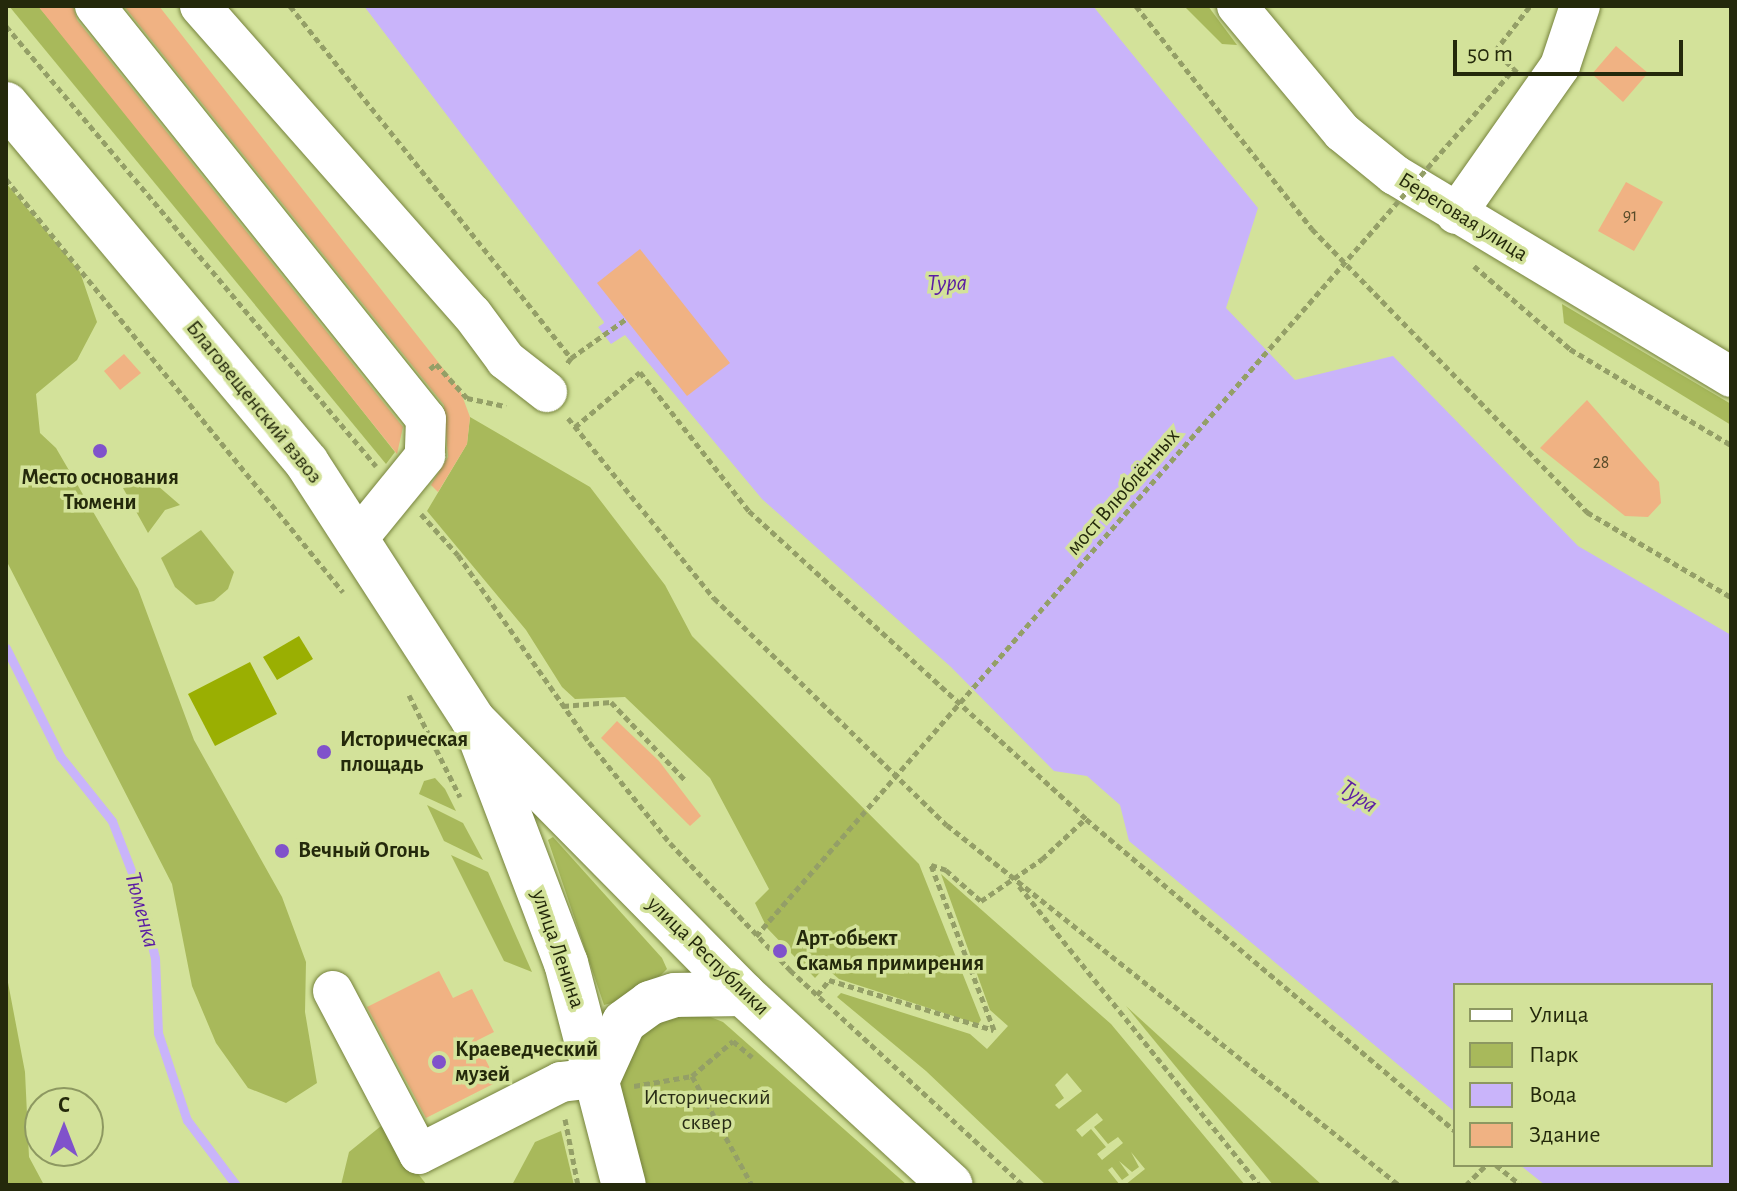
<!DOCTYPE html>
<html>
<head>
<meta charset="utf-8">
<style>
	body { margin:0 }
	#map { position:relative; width:1737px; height:1191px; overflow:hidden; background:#d3e29a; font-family:"Alegreya Sans",sans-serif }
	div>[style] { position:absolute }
	.green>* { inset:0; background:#a8b95b }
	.forest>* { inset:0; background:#9aaf02 }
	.water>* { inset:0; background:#c9b4fa }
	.pier>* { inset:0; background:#d3e29a }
	.stream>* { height:9px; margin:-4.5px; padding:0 4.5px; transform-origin:4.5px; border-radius:4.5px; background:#c9b4fa }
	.building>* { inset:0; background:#f0b283 }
	.path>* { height:5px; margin-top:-2.5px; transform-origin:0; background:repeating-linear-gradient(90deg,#949f67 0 6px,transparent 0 10px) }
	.roads { filter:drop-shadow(0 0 2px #76833d) drop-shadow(0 0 2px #76833d) }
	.minor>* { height:40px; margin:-20px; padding:0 20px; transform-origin:20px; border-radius:20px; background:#fff }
	.major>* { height:44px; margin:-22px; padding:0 22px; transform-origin:22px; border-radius:22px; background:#fff }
	.path-bridge>* { height:5px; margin-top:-2.5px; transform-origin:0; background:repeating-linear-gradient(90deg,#949f67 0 6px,transparent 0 10px) }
	.dots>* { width:22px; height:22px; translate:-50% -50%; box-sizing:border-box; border:4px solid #d3e29a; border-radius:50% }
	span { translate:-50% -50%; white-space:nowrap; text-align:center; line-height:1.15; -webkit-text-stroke:7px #d3e29a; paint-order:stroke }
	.number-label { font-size:18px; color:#574b29 }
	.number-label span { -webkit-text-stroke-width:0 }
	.street-label { font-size:22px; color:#24290b }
	.poi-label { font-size:22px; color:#24290b; font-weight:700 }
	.left { translate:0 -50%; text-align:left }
	.park-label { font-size:22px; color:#282c15 }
	.water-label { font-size:24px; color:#5b1ca4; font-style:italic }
	.frame { position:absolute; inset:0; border:8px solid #24290b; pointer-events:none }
	.legend { position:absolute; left:1453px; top:983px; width:260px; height:184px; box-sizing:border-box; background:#d3e29a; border:2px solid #8d9861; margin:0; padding:10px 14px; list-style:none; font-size:24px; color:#24290b }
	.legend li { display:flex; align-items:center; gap:16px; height:40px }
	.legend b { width:40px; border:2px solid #8d9861 }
	.north { position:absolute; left:24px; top:1087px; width:80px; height:80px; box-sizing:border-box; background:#d3e29a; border:2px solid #8d9861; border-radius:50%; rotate:0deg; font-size:22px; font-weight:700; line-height:32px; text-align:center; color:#24290b }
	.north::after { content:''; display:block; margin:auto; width:28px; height:36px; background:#8052cb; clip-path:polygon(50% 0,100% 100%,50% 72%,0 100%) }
	.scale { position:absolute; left:1453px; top:40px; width:230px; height:36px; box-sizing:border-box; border:4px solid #24290b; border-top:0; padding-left:10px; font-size:24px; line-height:28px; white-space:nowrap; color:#24290b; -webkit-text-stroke:6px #d3e29a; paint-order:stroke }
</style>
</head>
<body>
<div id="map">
	<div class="green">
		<i style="clip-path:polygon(9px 6px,38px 6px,89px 65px,395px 452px,386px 464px)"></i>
		<i style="clip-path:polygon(1184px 6px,1208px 6px,1237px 45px,1222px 44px)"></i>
		<i style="clip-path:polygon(6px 183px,80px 272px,97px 322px,77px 360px,36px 394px,40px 433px,56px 448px,138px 589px,194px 740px,282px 897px,306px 962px,305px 1012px,317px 1083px,286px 1103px,248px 1088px,216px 1043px,192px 986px,172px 884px,6px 560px)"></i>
		<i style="clip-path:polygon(1562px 304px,1731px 404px,1731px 425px,1564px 323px)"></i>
		<i style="clip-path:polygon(470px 417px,590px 487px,665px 585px,692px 636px,919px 864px,981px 1020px,978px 1024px,839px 979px,825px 967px,815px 978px,767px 928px,755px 903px,769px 889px,710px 778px,625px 697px,575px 699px,562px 687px,526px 630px,427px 511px,467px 444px)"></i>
		<i style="clip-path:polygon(143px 473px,180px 505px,165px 510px,148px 533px,123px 488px,135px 485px)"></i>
		<i style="clip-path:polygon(201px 530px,234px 572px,228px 589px,214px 601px,196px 605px,175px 587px,161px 558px)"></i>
		<i style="clip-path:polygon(435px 778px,445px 789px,456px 811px,419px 794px,424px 781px)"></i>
		<i style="clip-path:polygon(427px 805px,463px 823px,483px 860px,444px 841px)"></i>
		<i style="clip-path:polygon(553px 837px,662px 958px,667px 969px,660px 976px,616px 1002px,604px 1005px,548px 840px)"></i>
		<i style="clip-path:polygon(451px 855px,488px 872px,532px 972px,504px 961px)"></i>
		<i style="clip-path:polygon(evenodd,941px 874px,1111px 1024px,1245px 1185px,1125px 1185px,1145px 1169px,1131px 1152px,1139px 1167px,1132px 1172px,1119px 1161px,1129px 1175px,1122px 1180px,1112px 1167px,1108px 1170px,1120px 1185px,1046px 1185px,926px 1071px,837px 997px,841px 993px,970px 1034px,987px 1049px,1008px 1026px,990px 1010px,941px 874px,1067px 1073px,1082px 1091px,1059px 1109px,1055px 1105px,1064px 1098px,1055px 1085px,1067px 1073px,941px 874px,1097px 1113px,1103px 1120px,1094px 1127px,1108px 1144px,1118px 1137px,1123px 1143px,1102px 1160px,1097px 1154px,1106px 1147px,1091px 1129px,1082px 1137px,1076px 1130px,1097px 1113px)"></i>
		<i style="clip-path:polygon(6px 972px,25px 1072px,29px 1157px,44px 1185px,6px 1185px)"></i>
		<i style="clip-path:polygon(1126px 1006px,1322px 1185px,1273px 1185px)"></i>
		<i style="clip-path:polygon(665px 1014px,703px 1014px,723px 1022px,907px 1185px,644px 1185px,619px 1079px,631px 1040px)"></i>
		<i style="clip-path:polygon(381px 1126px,426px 1184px,427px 1185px,341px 1185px,349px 1152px)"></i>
		<i style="clip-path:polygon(561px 1131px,574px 1185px,512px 1185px,535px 1142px)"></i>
	</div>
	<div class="forest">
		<i style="clip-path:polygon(299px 636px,313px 659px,277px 680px,263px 657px)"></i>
		<i style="clip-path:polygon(250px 662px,277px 714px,215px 746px,188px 694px)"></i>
	</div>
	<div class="water">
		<i style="clip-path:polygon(364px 6px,1093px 6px,1258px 208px,1226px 308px,1295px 380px,1393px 356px,1578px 546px,1731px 635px,1731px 1185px,1545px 1185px,1520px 1165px,1711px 1165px,1711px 985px,1455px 985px,1455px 1112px,1129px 841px,1120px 805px,1087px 776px,1054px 771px,951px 667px,762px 499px,625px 335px,611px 344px,598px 327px,604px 322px)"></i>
	</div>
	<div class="pier">
		<i style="clip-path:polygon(360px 6px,604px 323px,598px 327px,599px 322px)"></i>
	</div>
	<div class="stream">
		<i style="left:6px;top:648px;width:121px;rotate:63.4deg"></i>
		<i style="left:60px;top:756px;width:83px;rotate:51.3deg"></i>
		<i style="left:112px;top:821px;width:75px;rotate:68.9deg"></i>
		<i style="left:139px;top:891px;width:69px;rotate:76.6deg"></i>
		<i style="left:155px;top:958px;width:75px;rotate:87.7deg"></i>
		<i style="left:158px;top:1033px;width:92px;rotate:71.6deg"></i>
		<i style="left:187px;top:1120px;width:81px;rotate:53deg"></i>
	</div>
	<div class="building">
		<i style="clip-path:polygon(38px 6px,73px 6px,77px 20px,403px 427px,397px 454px)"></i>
		<i style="clip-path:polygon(124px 6px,159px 6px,460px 390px,470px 417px,467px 444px,438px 492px,431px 485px,448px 457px,444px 405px)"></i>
		<i style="clip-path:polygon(1616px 46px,1648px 73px,1623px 102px,1592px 74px)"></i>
		<i style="clip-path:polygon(1626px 182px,1663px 202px,1634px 251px,1598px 231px)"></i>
		<i style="clip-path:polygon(640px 249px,730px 363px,687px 396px,597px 283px)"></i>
		<i style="clip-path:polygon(124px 354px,141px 373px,120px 390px,104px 371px)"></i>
		<i style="clip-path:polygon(1587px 400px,1659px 482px,1661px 503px,1648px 517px,1625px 516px,1540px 448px)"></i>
		<i style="clip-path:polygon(617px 721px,659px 761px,701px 816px,690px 826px,601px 738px)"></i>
		<i style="clip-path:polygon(439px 971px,453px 998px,472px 989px,494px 1032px,476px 1041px,497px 1082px,426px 1118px,367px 1007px)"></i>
	</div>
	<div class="path">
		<i style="left:290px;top:6px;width:450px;rotate:51.4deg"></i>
		<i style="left:571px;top:358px;width:9px;rotate:126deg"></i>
		<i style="left:1136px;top:6px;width:284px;rotate:51.7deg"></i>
		<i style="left:1312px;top:229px;width:395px;rotate:45.8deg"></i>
		<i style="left:1587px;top:512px;width:167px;rotate:30.6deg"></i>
		<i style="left:6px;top:26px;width:575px;rotate:49.94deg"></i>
		<i style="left:1517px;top:72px;width:30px;rotate:-136deg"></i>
		<i style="left:1495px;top:51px;width:57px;rotate:-52.1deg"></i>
		<i style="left:6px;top:179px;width:533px;rotate:50.79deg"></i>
		<i style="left:1474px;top:266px;width:127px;rotate:40.8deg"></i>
		<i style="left:1570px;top:349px;width:187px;rotate:30.8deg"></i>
		<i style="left:571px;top:358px;width:67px;rotate:-35.3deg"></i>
		<i style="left:430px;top:369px;width:8px;rotate:-40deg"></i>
		<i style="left:436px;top:364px;width:46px;rotate:47.6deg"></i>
		<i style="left:467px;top:398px;width:40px;rotate:12deg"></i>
		<i style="left:568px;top:418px;width:232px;rotate:51deg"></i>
		<i style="left:714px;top:598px;width:325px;rotate:44.3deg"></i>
		<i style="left:947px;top:825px;width:578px;rotate:38.54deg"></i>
		<i style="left:575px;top:427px;width:85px;rotate:-40.2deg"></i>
		<i style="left:640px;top:372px;width:177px;rotate:51.9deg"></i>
		<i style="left:749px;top:511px;width:457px;rotate:42.4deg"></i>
		<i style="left:1086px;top:819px;width:483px;rotate:40.2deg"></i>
		<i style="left:421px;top:514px;width:55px;rotate:47.9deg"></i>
		<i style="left:458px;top:555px;width:228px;rotate:55deg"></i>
		<i style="left:589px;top:742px;width:129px;rotate:51.3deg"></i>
		<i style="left:670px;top:843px;width:175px;rotate:46.6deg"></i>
		<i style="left:790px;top:970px;width:317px;rotate:42.7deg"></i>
		<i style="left:409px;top:695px;width:114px;rotate:63.4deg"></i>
		<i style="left:563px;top:706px;width:48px;rotate:-4.8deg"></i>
		<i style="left:611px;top:702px;width:109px;rotate:46.5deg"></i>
		<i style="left:1019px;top:886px;width:383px;rotate:51.2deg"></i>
		<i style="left:817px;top:995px;width:19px;rotate:-51deg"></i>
		<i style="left:829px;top:980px;width:172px;rotate:16.9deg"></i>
		<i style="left:994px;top:1030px;width:177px;rotate:-110.9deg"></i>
		<i style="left:931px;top:865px;width:16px;rotate:18deg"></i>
		<i style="left:946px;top:870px;width:47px;rotate:41.5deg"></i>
		<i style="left:981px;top:901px;width:74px;rotate:-34.5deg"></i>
		<i style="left:1042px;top:859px;width:59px;rotate:-42.9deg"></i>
		<i style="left:692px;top:1076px;width:54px;rotate:-40.5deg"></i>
		<i style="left:733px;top:1041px;width:25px;rotate:40deg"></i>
		<i style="left:634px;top:1086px;width:59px;rotate:-9.8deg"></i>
		<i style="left:692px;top:1076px;width:124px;rotate:61.2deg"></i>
		<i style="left:565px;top:1119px;width:67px;rotate:78.9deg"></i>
		<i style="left:1496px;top:1165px;width:32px;rotate:39deg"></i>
		<i style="left:1466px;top:1185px;width:28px;rotate:-45deg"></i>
	</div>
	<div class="roads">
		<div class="minor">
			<i style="left:95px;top:6px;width:529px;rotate:51.29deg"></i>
			<i style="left:426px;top:419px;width:37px;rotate:92deg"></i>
			<i style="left:425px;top:456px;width:104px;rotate:129.2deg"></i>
			<i style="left:200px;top:6px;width:411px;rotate:48.6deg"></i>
			<i style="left:472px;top:314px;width:57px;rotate:53.5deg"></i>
			<i style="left:506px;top:360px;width:52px;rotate:38deg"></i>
			<i style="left:1237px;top:6px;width:164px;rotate:50.2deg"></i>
			<i style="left:1342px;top:132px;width:68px;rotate:39.1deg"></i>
			<i style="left:1395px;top:175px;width:392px;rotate:31deg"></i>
			<i style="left:1456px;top:214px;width:181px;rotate:-54.9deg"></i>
			<i style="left:1560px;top:66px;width:63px;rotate:-71.6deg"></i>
			<i style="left:333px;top:991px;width:184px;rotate:62.2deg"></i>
			<i style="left:419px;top:1154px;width:159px;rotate:-26.9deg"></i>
			<i style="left:561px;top:1082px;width:38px;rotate:-7deg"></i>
		</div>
		<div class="major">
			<i style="left:6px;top:104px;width:468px;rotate:50deg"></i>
			<i style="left:307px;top:463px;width:306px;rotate:57.1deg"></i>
			<i style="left:473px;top:720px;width:385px;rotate:45.4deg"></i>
			<i style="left:743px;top:994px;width:282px;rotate:42.6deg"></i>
			<i style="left:480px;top:737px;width:242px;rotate:69.2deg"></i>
			<i style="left:566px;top:963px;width:229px;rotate:75.4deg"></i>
			<i style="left:599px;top:1077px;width:60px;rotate:-65.6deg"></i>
			<i style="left:624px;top:1022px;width:32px;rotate:-36deg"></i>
			<i style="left:650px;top:1003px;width:26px;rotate:-18deg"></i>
			<i style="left:675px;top:995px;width:68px;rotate:-0.8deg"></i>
		</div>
	</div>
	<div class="path-bridge">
		<i style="left:756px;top:936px;width:1152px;rotate:-48.84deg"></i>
	</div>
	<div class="dots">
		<i style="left:100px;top:451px;background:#8052cb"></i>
		<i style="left:324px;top:752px;background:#8052cb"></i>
		<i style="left:282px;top:851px;background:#8052cb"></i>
		<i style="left:780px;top:951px;background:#8052cb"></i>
		<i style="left:439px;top:1062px;background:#8052cb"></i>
	</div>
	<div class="number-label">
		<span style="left:1630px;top:216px">91</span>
		<span style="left:1601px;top:463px">28</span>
	</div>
	<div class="street-label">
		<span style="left:1463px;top:217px;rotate:32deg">Береговая улица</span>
		<span style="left:254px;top:402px;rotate:51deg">Благовещенский взвоз</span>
		<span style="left:1123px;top:492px;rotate:-49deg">мост Влюблённых</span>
		<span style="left:558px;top:949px;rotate:71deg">улица Ленина</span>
		<span style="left:708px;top:956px;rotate:44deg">улица Республики</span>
	</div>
	<div class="poi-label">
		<span style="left:100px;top:490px">Место основания<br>Тюмени</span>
		<span class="left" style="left:340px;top:752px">Историческая<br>площадь</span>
		<span class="left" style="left:298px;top:851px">Вечный Огонь</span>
		<span class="left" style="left:796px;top:951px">Арт-обьект<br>Скамья примирения</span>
		<span class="left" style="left:455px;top:1062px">Краеведческий<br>музей</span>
	</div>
	<div class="park-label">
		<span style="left:707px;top:1110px">Исторический<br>сквер</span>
	</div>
	<div class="water-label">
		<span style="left:947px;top:284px">Тура</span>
		<span style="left:1358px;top:797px;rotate:34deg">Тура</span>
		<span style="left:141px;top:910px;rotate:75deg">Тюменка</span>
	</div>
	<div class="frame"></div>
	<ul class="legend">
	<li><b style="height:10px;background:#fff"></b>Улица</li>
	<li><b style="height:22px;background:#a8b95b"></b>Парк</li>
	<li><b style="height:22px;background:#c9b4fa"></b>Вода</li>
	<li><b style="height:22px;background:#f0b283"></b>Здание</li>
	</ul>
	<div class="north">С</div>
	<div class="scale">50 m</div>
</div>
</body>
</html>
